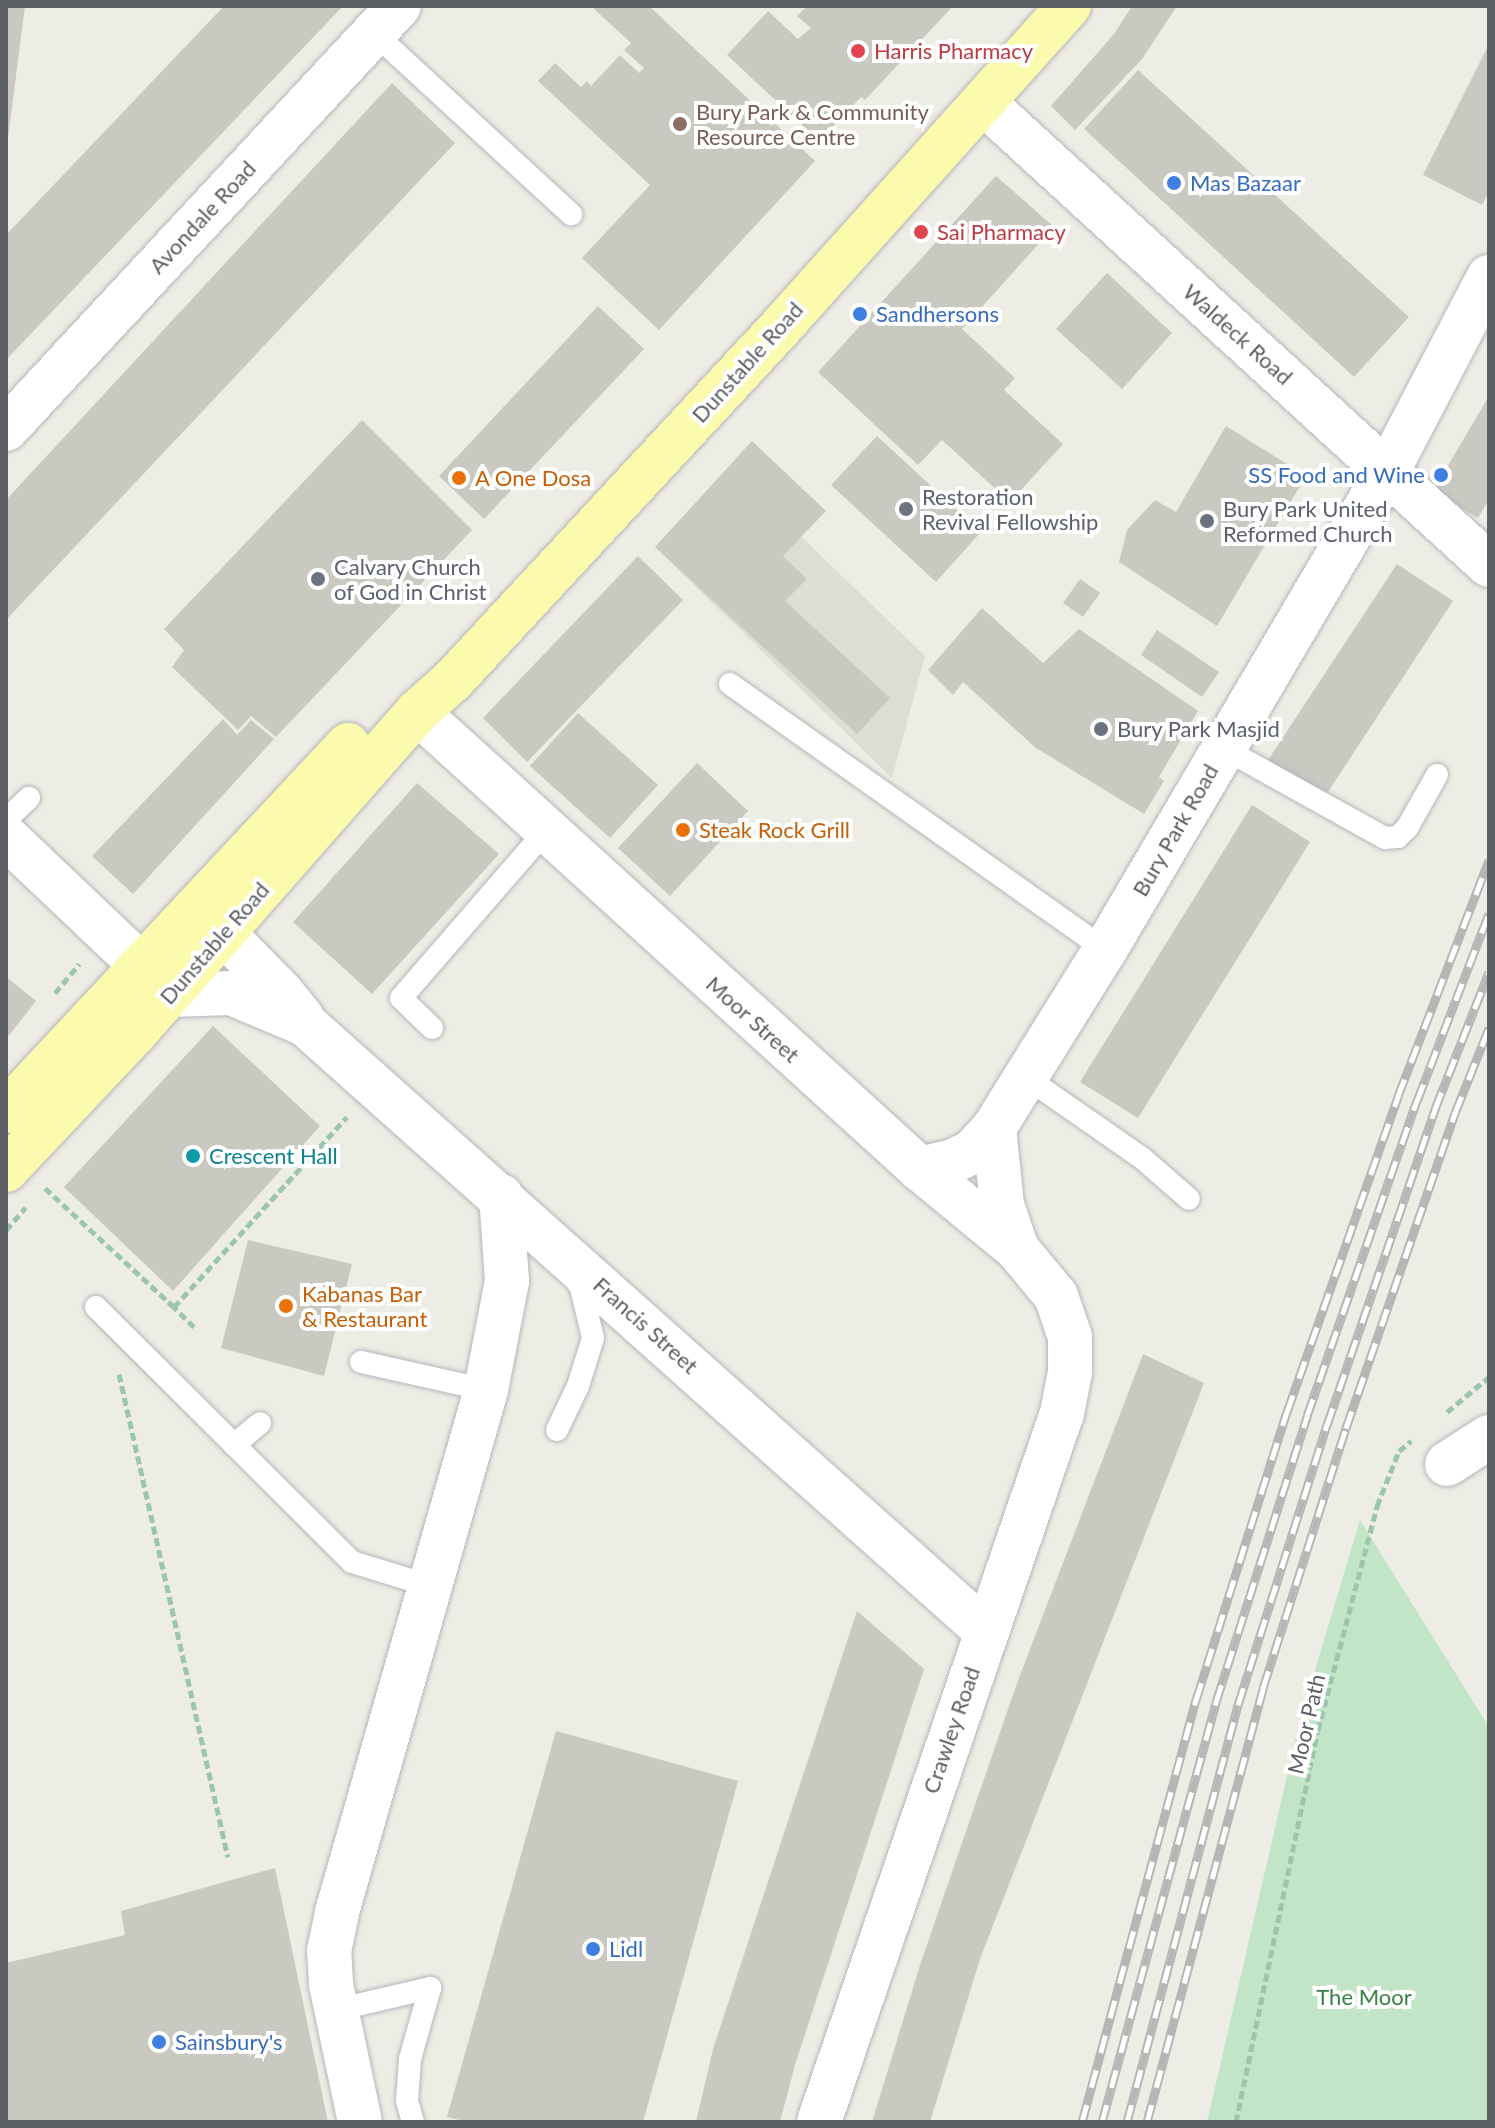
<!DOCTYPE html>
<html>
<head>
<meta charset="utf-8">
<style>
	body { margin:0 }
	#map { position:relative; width:1495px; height:2128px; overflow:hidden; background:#eeede5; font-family:Lato,sans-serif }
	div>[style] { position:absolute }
	.education>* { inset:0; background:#deddd3 }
	.green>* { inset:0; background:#c2e5c7 }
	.building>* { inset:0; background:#c9c8c1 }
	.path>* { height:5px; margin-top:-2.5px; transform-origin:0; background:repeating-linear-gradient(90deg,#9cc5ad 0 8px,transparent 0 12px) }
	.roads { filter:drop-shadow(0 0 2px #b5b6bb) drop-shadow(0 0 2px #b5b6bb) }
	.lane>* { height:22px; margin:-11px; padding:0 11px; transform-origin:11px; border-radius:11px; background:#fff }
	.street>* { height:44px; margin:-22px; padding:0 22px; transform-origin:22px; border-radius:22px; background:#fff }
	.primary>* { height:44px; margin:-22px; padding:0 22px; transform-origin:22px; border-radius:22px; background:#fbfaad }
	.rail>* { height:9px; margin-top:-4.5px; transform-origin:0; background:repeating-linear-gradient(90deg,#fff 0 18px,#b5b6b6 0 36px); box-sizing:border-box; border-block:2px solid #b5b6b6 }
	.dots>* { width:22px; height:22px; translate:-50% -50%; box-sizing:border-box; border:4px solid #fff; border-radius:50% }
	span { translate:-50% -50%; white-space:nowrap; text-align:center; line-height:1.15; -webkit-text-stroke:8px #fff; paint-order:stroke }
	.health-label { font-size:22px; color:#be3a42 }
	.left { translate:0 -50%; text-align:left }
	.education-label { font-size:22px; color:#785e54 }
	.shop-label { font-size:22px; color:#366cbe }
	.right { translate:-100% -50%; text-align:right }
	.street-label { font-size:22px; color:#5c5f64 }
	.food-label { font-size:22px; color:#c56008 }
	.worship-label { font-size:22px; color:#5b616d }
	.culture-label { font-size:22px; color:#0d838f }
	.park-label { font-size:22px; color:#388046 }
	.frame { position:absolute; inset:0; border:8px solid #5c5f64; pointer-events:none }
</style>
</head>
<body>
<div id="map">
	<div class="education">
		<i style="clip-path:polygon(729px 467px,925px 656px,892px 778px,655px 547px)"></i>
	</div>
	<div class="green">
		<i style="clip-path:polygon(1360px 1520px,1489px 1727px,1489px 2122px,1207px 2122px,1300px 1720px)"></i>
	</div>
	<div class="building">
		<i style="clip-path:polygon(6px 6px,25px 6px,8px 138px,6px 138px)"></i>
		<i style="clip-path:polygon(224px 6px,343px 6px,6px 360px,6px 235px)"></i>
		<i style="clip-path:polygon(591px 6px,649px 6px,815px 161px,659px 330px,582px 258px,650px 185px,538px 81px,555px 63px,581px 87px,587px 81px,591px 86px,620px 55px,639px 73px,644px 68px,624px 50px,631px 43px)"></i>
		<i style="clip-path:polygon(807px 6px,953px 6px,865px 100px,861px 97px,819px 141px,727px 55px,768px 11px,798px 39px,811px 28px,797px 16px)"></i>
		<i style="clip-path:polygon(1132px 6px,1177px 6px,1142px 59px,1075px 130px,1051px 106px,1114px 34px)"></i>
		<i style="clip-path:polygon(1489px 44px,1489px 191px,1482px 205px,1423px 175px)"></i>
		<i style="clip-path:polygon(1138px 70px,1409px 317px,1354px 377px,1084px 129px)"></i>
		<i style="clip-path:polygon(392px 83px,455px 143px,6px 620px,6px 500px)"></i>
		<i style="clip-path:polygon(996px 176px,1054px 227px,962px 329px,1015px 378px,1004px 390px,1063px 444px,1010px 502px,942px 440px,918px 465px,818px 372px)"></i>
		<i style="clip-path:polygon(1107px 273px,1172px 333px,1122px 389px,1056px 329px)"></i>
		<i style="clip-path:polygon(598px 306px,644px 349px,484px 519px,439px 476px)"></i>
		<i style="clip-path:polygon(1489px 396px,1489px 499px,1478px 518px,1433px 491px)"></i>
		<i style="clip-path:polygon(362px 420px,472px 530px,276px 737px,251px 716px,238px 730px,172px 667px,184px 650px,164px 629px)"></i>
		<i style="clip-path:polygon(1226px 426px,1306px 476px,1217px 626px,1119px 562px,1127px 530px,1155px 500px,1176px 512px)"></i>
		<i style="clip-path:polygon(877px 436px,981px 532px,936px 582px,831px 485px)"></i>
		<i style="clip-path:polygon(752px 441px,826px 511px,783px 556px,807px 579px,785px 601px,890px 698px,857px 734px,655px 547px)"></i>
		<i style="clip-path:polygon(638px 556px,683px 600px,527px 762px,483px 718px)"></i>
		<i style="clip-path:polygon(1397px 564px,1453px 601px,1324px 798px,1268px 760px)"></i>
		<i style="clip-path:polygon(1080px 579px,1100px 593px,1083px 617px,1063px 603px)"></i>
		<i style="clip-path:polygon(982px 608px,1043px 663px,1079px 629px,1198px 711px,1159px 777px,1164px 781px,1144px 814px,1036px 748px,963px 682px,953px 695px,928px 670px)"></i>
		<i style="clip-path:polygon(1157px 630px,1219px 672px,1202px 697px,1141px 655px)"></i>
		<i style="clip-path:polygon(578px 713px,658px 785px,610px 838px,530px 766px)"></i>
		<i style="clip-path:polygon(223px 719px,237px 735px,251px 720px,274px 739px,133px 894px,92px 856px)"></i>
		<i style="clip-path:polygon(697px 763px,748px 811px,670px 896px,618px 848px)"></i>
		<i style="clip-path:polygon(417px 783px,499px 854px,372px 994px,293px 922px)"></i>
		<i style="clip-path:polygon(1252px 805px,1310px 842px,1138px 1118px,1080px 1082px)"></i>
		<i style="clip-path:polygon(6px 977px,36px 1001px,6px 1039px)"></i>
		<i style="clip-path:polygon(213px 1026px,320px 1126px,173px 1291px,64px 1187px)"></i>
		<i style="clip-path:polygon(248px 1240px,352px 1264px,324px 1376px,221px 1348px)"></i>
		<i style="clip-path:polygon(1143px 1354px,1204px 1383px,980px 1959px,930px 2122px,872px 2122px,920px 1965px,1017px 1683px)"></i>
		<i style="clip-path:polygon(857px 1611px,924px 1669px,795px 2065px,780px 2122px,696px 2122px,713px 2049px)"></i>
		<i style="clip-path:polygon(556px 1731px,738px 1781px,643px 2122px,468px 2122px,447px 2117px)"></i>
		<i style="clip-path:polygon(275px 1868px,328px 2122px,6px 2122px,6px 1963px,125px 1935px,121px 1911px)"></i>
	</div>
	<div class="path">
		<i style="left:55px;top:993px;width:38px;rotate:-50deg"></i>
		<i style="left:45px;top:1188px;width:176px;rotate:42.7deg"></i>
		<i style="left:6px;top:1230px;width:30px;rotate:-49deg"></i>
		<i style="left:194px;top:1327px;width:28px;rotate:-135deg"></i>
		<i style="left:174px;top:1307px;width:257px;rotate:-47.7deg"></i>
		<i style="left:119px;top:1374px;width:495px;rotate:77.3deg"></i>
		<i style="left:1447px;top:1412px;width:55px;rotate:-39.8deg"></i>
		<i style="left:1236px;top:2122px;width:400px;rotate:-78.2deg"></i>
		<i style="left:1318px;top:1730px;width:232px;rotate:-75.2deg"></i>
		<i style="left:1377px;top:1506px;width:59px;rotate:-68.2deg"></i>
		<i style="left:1399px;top:1451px;width:16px;rotate:-40deg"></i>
	</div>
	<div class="roads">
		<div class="lane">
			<i style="left:374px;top:33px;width:268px;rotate:42.6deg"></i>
			<i style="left:730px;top:684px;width:460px;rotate:35.3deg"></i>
			<i style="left:1223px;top:748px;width:185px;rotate:29.1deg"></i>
			<i style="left:1385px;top:838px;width:13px;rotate:-4deg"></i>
			<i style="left:1398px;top:837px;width:13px;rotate:-45deg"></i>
			<i style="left:1407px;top:828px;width:61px;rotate:-60.5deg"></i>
			<i style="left:6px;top:820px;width:32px;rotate:-44deg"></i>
			<i style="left:432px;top:1028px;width:43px;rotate:-135.9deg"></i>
			<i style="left:401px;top:998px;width:220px;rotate:-49.1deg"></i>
			<i style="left:1024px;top:1076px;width:144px;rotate:34.8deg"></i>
			<i style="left:1142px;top:1158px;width:62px;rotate:41.1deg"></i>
			<i style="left:96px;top:1307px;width:361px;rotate:44.9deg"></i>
			<i style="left:352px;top:1562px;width:82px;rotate:17.1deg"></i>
			<i style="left:361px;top:1362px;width:128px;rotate:12.6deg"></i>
			<i style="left:557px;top:1430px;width:49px;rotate:-64.5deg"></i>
			<i style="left:578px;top:1386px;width:50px;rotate:-72.6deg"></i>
			<i style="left:593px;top:1338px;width:51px;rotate:-103.5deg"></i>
			<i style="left:581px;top:1288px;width:13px;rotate:-122deg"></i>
			<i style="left:234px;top:1445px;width:34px;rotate:-40deg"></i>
			<i style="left:336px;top:2010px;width:97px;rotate:-13.2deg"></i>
			<i style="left:430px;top:1988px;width:74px;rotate:105.7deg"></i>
			<i style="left:410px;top:2059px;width:42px;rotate:94.1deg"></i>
			<i style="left:407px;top:2101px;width:22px;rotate:74deg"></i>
		</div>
		<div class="street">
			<i style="left:985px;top:104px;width:683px;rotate:42.45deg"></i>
			<i style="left:6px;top:429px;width:577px;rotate:-47.11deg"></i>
			<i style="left:417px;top:712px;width:680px;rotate:42.26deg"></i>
			<i style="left:920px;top:1169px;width:126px;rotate:39.5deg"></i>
			<i style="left:1017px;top:1249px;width:61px;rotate:50.3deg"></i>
			<i style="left:1056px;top:1296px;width:43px;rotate:71.1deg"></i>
			<i style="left:1070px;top:1337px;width:35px;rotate:90deg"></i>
			<i style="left:1070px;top:1372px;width:42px;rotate:101deg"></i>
			<i style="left:1062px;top:1413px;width:749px;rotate:108.92deg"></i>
			<i style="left:6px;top:837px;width:189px;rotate:43.5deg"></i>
			<i style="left:187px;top:920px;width:38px;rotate:20deg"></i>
			<i style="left:223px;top:933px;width:84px;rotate:45.5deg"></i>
			<i style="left:282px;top:993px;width:32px;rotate:51deg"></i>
			<i style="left:170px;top:995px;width:61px;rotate:-1.9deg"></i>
			<i style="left:231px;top:993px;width:80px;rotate:22.7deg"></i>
			<i style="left:305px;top:1024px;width:911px;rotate:41.71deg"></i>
			<i style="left:994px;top:1128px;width:77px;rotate:84.1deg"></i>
			<i style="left:1002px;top:1205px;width:46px;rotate:71.2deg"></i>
			<i style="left:920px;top:1169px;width:32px;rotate:-13deg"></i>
			<i style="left:951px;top:1162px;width:23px;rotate:-25deg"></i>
			<i style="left:972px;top:1152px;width:33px;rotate:-47deg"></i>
			<i style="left:994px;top:1128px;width:210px;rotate:-58.1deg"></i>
			<i style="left:1105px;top:950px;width:557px;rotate:-59.48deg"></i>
			<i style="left:1388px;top:470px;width:218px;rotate:-62.4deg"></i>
			<i style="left:1447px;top:1464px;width:50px;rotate:-32.7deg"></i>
			<i style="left:360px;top:2122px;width:141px;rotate:-101.9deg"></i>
			<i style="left:331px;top:1984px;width:33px;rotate:-93deg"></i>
			<i style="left:329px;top:1951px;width:40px;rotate:-78deg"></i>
			<i style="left:337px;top:1912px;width:543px;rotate:-74.07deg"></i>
			<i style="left:486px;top:1390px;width:111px;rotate:-79.1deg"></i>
			<i style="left:507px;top:1281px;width:85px;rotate:-94deg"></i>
		</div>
		<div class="primary">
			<i style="left:6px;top:1111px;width:501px;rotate:-46.94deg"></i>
			<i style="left:6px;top:1170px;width:190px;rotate:-46.7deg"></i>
			<i style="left:136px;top:1032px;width:426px;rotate:-48.7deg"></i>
			<i style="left:417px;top:712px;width:48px;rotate:-41.6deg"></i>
			<i style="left:453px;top:680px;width:492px;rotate:-47.1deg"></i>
			<i style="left:788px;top:319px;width:421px;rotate:-48.1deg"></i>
		</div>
	</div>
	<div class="rail">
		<i style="left:1082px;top:2122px;width:437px;rotate:-74.9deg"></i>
		<i style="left:1196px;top:1700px;width:302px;rotate:-72.5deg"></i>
		<i style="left:1287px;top:1412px;width:335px;rotate:-70.6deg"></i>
		<i style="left:1398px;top:1096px;width:253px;rotate:-68.9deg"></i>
		<i style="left:1102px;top:2122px;width:435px;rotate:-74.8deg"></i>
		<i style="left:1216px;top:1702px;width:300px;rotate:-72.3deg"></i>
		<i style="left:1307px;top:1416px;width:334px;rotate:-70.8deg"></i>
		<i style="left:1417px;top:1101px;width:201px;rotate:-69deg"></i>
		<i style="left:1127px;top:2122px;width:432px;rotate:-75.1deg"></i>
		<i style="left:1238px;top:1705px;width:294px;rotate:-72.4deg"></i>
		<i style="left:1327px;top:1425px;width:334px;rotate:-71.1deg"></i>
		<i style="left:1435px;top:1109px;width:147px;rotate:-68.5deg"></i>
		<i style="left:1147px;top:2122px;width:449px;rotate:-75deg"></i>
		<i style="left:1263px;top:1688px;width:273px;rotate:-72.3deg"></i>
		<i style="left:1346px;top:1428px;width:333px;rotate:-70.9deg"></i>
		<i style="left:1455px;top:1113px;width:92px;rotate:-68.2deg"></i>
	</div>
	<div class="dots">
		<i style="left:858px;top:51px;background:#e0444e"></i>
		<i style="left:680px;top:124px;background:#8d6e63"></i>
		<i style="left:1174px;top:183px;background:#3f7fe0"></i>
		<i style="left:921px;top:232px;background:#e0444e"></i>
		<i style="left:860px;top:314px;background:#3f7fe0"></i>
		<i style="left:1441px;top:475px;background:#3f7fe0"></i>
		<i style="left:459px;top:478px;background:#e8710a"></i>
		<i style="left:906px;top:509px;background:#6b7280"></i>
		<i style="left:1207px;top:521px;background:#6b7280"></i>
		<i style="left:318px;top:579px;background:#6b7280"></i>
		<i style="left:1101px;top:729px;background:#6b7280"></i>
		<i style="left:683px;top:830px;background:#e8710a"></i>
		<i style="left:193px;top:1156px;background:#0f9aa8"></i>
		<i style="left:286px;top:1306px;background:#e8710a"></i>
		<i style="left:593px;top:1949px;background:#3f7fe0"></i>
		<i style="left:159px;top:2042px;background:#3f7fe0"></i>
	</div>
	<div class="health-label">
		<span class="left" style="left:874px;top:51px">Harris Pharmacy</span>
		<span class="left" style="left:937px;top:232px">Sai Pharmacy</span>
	</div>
	<div class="education-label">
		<span class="left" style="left:696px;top:124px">Bury Park &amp; Community<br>Resource Centre</span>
	</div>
	<div class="shop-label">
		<span class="left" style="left:1190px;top:183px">Mas Bazaar</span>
		<span class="left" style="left:876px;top:314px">Sandhersons</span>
		<span class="right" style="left:1425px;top:475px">SS Food and Wine</span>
		<span class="left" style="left:609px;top:1949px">Lidl</span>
		<span class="left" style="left:175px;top:2042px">Sainsbury's</span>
	</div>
	<div class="street-label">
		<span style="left:202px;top:217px;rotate:-47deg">Avondale Road</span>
		<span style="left:1238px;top:334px;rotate:42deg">Waldeck Road</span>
		<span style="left:747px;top:362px;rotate:-48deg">Dunstable Road</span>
		<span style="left:1175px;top:830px;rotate:-60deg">Bury Park Road</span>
		<span style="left:214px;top:943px;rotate:-49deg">Dunstable Road</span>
		<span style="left:753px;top:1019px;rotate:42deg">Moor Street</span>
		<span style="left:646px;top:1325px;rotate:42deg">Francis Street</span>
		<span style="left:1306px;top:1724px;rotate:-77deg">Moor Path</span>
		<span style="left:951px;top:1730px;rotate:-71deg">Crawley Road</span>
	</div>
	<div class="food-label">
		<span class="left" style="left:475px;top:478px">A One Dosa</span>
		<span class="left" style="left:699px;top:830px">Steak Rock Grill</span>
		<span class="left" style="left:302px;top:1306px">Kabanas Bar<br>&amp; Restaurant</span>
	</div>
	<div class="worship-label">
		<span class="left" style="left:922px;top:509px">Restoration<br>Revival Fellowship</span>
		<span class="left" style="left:1223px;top:521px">Bury Park United<br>Reformed Church</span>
		<span class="left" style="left:334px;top:579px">Calvary Church<br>of God in Christ</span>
		<span class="left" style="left:1117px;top:729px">Bury Park Masjid</span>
	</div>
	<div class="culture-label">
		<span class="left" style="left:209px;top:1156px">Crescent Hall</span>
	</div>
	<div class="park-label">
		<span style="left:1364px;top:1997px">The Moor</span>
	</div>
	<div class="frame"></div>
</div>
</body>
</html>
